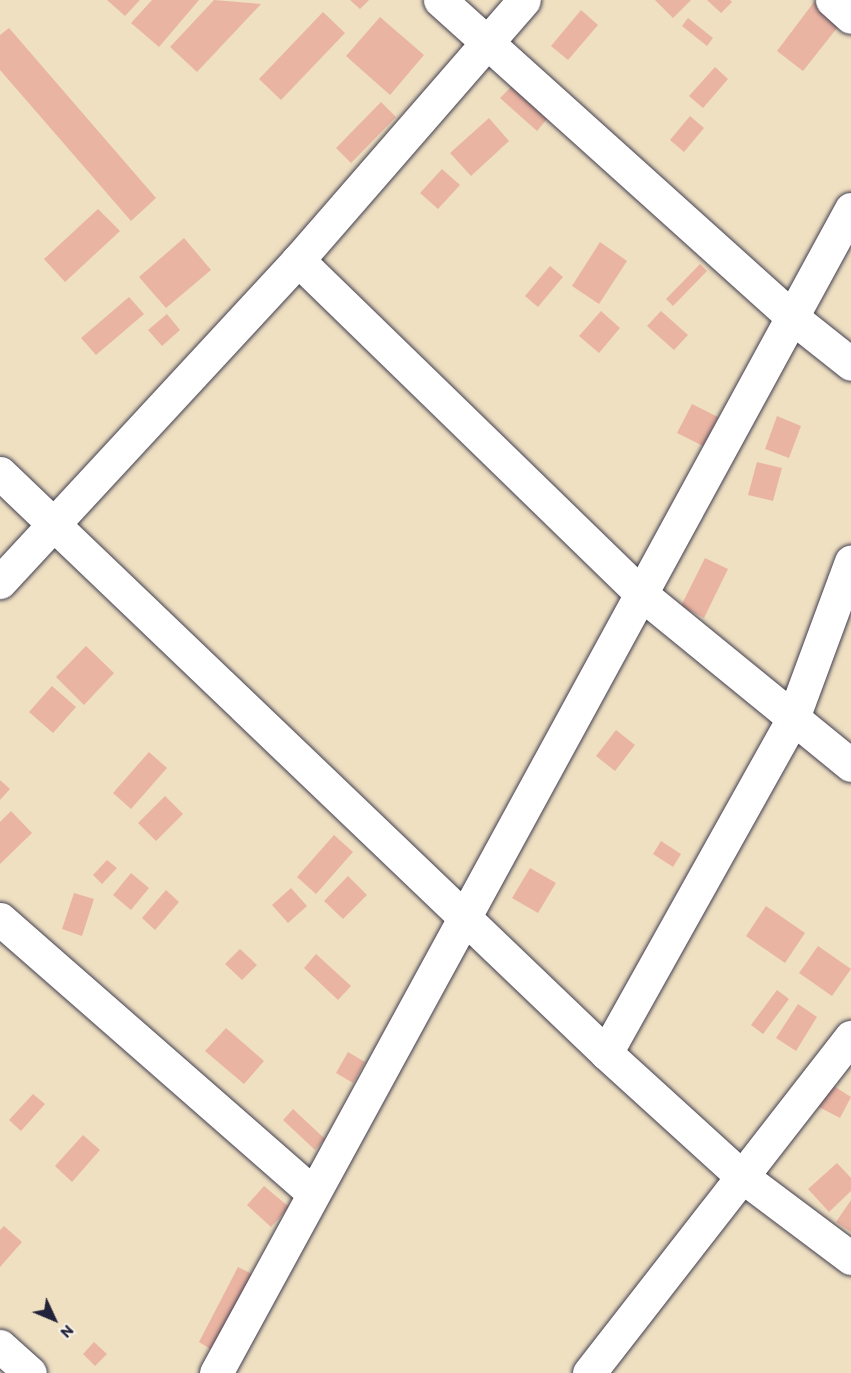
<!DOCTYPE html>
<html>
<head>
<meta charset="utf-8">
<style>
	body { margin:0 }
	#map { position:relative; width:851px; height:1373px; overflow:hidden; background:#efe0c2; font-family:Itim,sans-serif }
	div>[style] { position:absolute }
	.building>* { inset:0; background:#eab4a2 }
	.roads { filter:drop-shadow(0 0 2px #413e4f) drop-shadow(0 0 2px #413e4f) }
	.minor>* { height:33px; margin:-16.5px; padding:0 16.5px; transform-origin:16.5px; border-radius:16.5px; background:#fff }
	span { translate:-50% -50%; white-space:nowrap; text-align:center; line-height:1.15; -webkit-text-stroke:6px #f7f3e8; paint-order:stroke }
	.north { position:absolute; left:24px; top:1289px; width:60px; height:60px; -webkit-text-stroke:4px #f7f3e8; paint-order:stroke; rotate:134deg; font-size:16px; font-weight:700; line-height:24px; text-align:center; color:#22223b }
	.north::after { content:''; display:block; margin:auto; width:21px; height:27px; background:#22223b; clip-path:polygon(50% 0,100% 100%,50% 72%,0 100%) }
</style>
</head>
<body>
<div id="map">
	<div class="building">
		<i style="clip-path:polygon(107px 0,140px 0,125px 16px)"></i>
		<i style="clip-path:polygon(152px 0,199px 0,159px 47px,131px 23px)"></i>
		<i style="clip-path:polygon(214px 0,261px 4px,197px 72px,170px 47px)"></i>
		<i style="clip-path:polygon(350px 0,369px 0,360px 9px)"></i>
		<i style="clip-path:polygon(655px 0,691px 0,673px 18px)"></i>
		<i style="clip-path:polygon(707px 0,730px 0,732px 2px,721px 13px)"></i>
		<i style="clip-path:polygon(814px 2px,841px 23px,803px 71px,777px 51px)"></i>
		<i style="clip-path:polygon(581px 10px,598px 25px,568px 60px,551px 46px)"></i>
		<i style="clip-path:polygon(323px 12px,345px 33px,281px 100px,259px 79px)"></i>
		<i style="clip-path:polygon(380px 17px,424px 55px,390px 95px,346px 56px)"></i>
		<i style="clip-path:polygon(688px 18px,713px 38px,707px 46px,682px 26px)"></i>
		<i style="clip-path:polygon(9px 28px,156px 198px,131px 221px,0 70px,0 35px)"></i>
		<i style="clip-path:polygon(715px 67px,728px 79px,703px 108px,689px 96px)"></i>
		<i style="clip-path:polygon(511px 87px,547px 119px,537px 131px,500px 98px)"></i>
		<i style="clip-path:polygon(381px 102px,396px 117px,351px 163px,336px 148px)"></i>
		<i style="clip-path:polygon(690px 116px,704px 128px,684px 152px,670px 140px)"></i>
		<i style="clip-path:polygon(489px 118px,509px 141px,471px 176px,450px 153px)"></i>
		<i style="clip-path:polygon(442px 169px,460px 185px,438px 209px,420px 193px)"></i>
		<i style="clip-path:polygon(98px 209px,120px 231px,65px 282px,44px 259px)"></i>
		<i style="clip-path:polygon(184px 238px,211px 270px,166px 308px,139px 277px)"></i>
		<i style="clip-path:polygon(600px 242px,627px 261px,599px 304px,572px 286px)"></i>
		<i style="clip-path:polygon(700px 264px,707px 271px,673px 306px,666px 299px)"></i>
		<i style="clip-path:polygon(550px 266px,563px 277px,538px 307px,525px 296px)"></i>
		<i style="clip-path:polygon(129px 297px,144px 314px,96px 355px,81px 338px)"></i>
		<i style="clip-path:polygon(601px 311px,620px 328px,599px 353px,579px 336px)"></i>
		<i style="clip-path:polygon(661px 311px,688px 335px,674px 350px,647px 326px)"></i>
		<i style="clip-path:polygon(167px 314px,180px 330px,162px 346px,148px 330px)"></i>
		<i style="clip-path:polygon(692px 404px,718px 417px,703px 446px,677px 433px)"></i>
		<i style="clip-path:polygon(777px 416px,801px 426px,789px 458px,765px 449px)"></i>
		<i style="clip-path:polygon(757px 462px,782px 468px,773px 501px,748px 495px)"></i>
		<i style="clip-path:polygon(705px 558px,728px 569px,704px 618px,681px 606px)"></i>
		<i style="clip-path:polygon(86px 646px,114px 673px,84px 705px,56px 677px)"></i>
		<i style="clip-path:polygon(52px 686px,76px 707px,53px 733px,29px 712px)"></i>
		<i style="clip-path:polygon(616px 730px,635px 745px,615px 771px,596px 756px)"></i>
		<i style="clip-path:polygon(149px 752px,167px 768px,131px 809px,113px 793px)"></i>
		<i style="clip-path:polygon(0 780px,10px 789px,0 800px)"></i>
		<i style="clip-path:polygon(165px 796px,183px 814px,156px 841px,138px 823px)"></i>
		<i style="clip-path:polygon(11px 811px,32px 833px,0 864px,0 822px)"></i>
		<i style="clip-path:polygon(334px 835px,353px 852px,316px 894px,297px 877px)"></i>
		<i style="clip-path:polygon(661px 841px,681px 854px,673px 867px,653px 854px)"></i>
		<i style="clip-path:polygon(107px 860px,117px 868px,102px 884px,93px 875px)"></i>
		<i style="clip-path:polygon(530px 868px,556px 883px,538px 913px,512px 898px)"></i>
		<i style="clip-path:polygon(131px 873px,149px 888px,131px 910px,113px 895px)"></i>
		<i style="clip-path:polygon(348px 876px,367px 895px,343px 919px,324px 901px)"></i>
		<i style="clip-path:polygon(291px 888px,307px 906px,288px 923px,272px 905px)"></i>
		<i style="clip-path:polygon(166px 890px,179px 902px,155px 930px,142px 918px)"></i>
		<i style="clip-path:polygon(74px 893px,94px 899px,82px 936px,62px 929px)"></i>
		<i style="clip-path:polygon(766px 906px,805px 933px,785px 963px,746px 936px)"></i>
		<i style="clip-path:polygon(818px 946px,851px 969px,832px 996px,799px 973px)"></i>
		<i style="clip-path:polygon(240px 949px,257px 965px,242px 980px,225px 964px)"></i>
		<i style="clip-path:polygon(316px 954px,351px 986px,338px 1000px,304px 968px)"></i>
		<i style="clip-path:polygon(777px 990px,789px 999px,763px 1034px,751px 1025px)"></i>
		<i style="clip-path:polygon(798px 1004px,817px 1017px,796px 1051px,776px 1038px)"></i>
		<i style="clip-path:polygon(226px 1028px,264px 1061px,244px 1084px,205px 1051px)"></i>
		<i style="clip-path:polygon(348px 1052px,365px 1062px,353px 1083px,336px 1073px)"></i>
		<i style="clip-path:polygon(832px 1085px,851px 1097px,840px 1118px,819px 1107px)"></i>
		<i style="clip-path:polygon(33px 1094px,45px 1104px,21px 1131px,9px 1120px)"></i>
		<i style="clip-path:polygon(293px 1109px,325px 1139px,315px 1150px,283px 1120px)"></i>
		<i style="clip-path:polygon(83px 1135px,100px 1150px,72px 1182px,55px 1166px)"></i>
		<i style="clip-path:polygon(837px 1163px,851px 1178px,851px 1191px,829px 1212px,808px 1189px)"></i>
		<i style="clip-path:polygon(264px 1186px,289px 1207px,271px 1227px,247px 1205px)"></i>
		<i style="clip-path:polygon(851px 1200px,851px 1232px,836px 1222px)"></i>
		<i style="clip-path:polygon(4px 1226px,22px 1242px,0 1267px,0 1230px)"></i>
		<i style="clip-path:polygon(238px 1267px,252px 1274px,212px 1350px,199px 1342px)"></i>
		<i style="clip-path:polygon(94px 1342px,107px 1354px,95px 1366px,83px 1354px)"></i>
	</div>
	<div class="roads">
		<div class="minor">
			<i style="left:440px;top:0;width:474px;rotate:42deg"></i>
			<i style="left:792px;top:317px;width:75px;rotate:38.5deg"></i>
			<i style="left:832px;top:0;width:25px;rotate:42deg"></i>
			<i style="left:298px;top:260px;width:477px;rotate:44.2deg"></i>
			<i style="left:640px;top:593px;width:272px;rotate:39.2deg"></i>
			<i style="left:0;top:473px;width:839px;rotate:43.74deg"></i>
			<i style="left:606px;top:1053px;width:180px;rotate:42.3deg"></i>
			<i style="left:739px;top:1174px;width:140px;rotate:36.9deg"></i>
			<i style="left:0;top:582px;width:439px;rotate:-47.2deg"></i>
			<i style="left:298px;top:260px;width:344px;rotate:-49deg"></i>
			<i style="left:0;top:919px;width:416px;rotate:41.2deg"></i>
			<i style="left:606px;top:1053px;width:384px;rotate:-60.8deg"></i>
			<i style="left:793px;top:718px;width:167px;rotate:-69.7deg"></i>
			<i style="left:0;top:1346px;width:40px;rotate:42deg"></i>
			<i style="left:216px;top:1373px;width:1326px;rotate:-61.39deg"></i>
			<i style="left:589px;top:1373px;width:426px;rotate:-52.1deg"></i>
		</div>
	</div>
	<div class="north">N</div>
</div>
</body>
</html>
